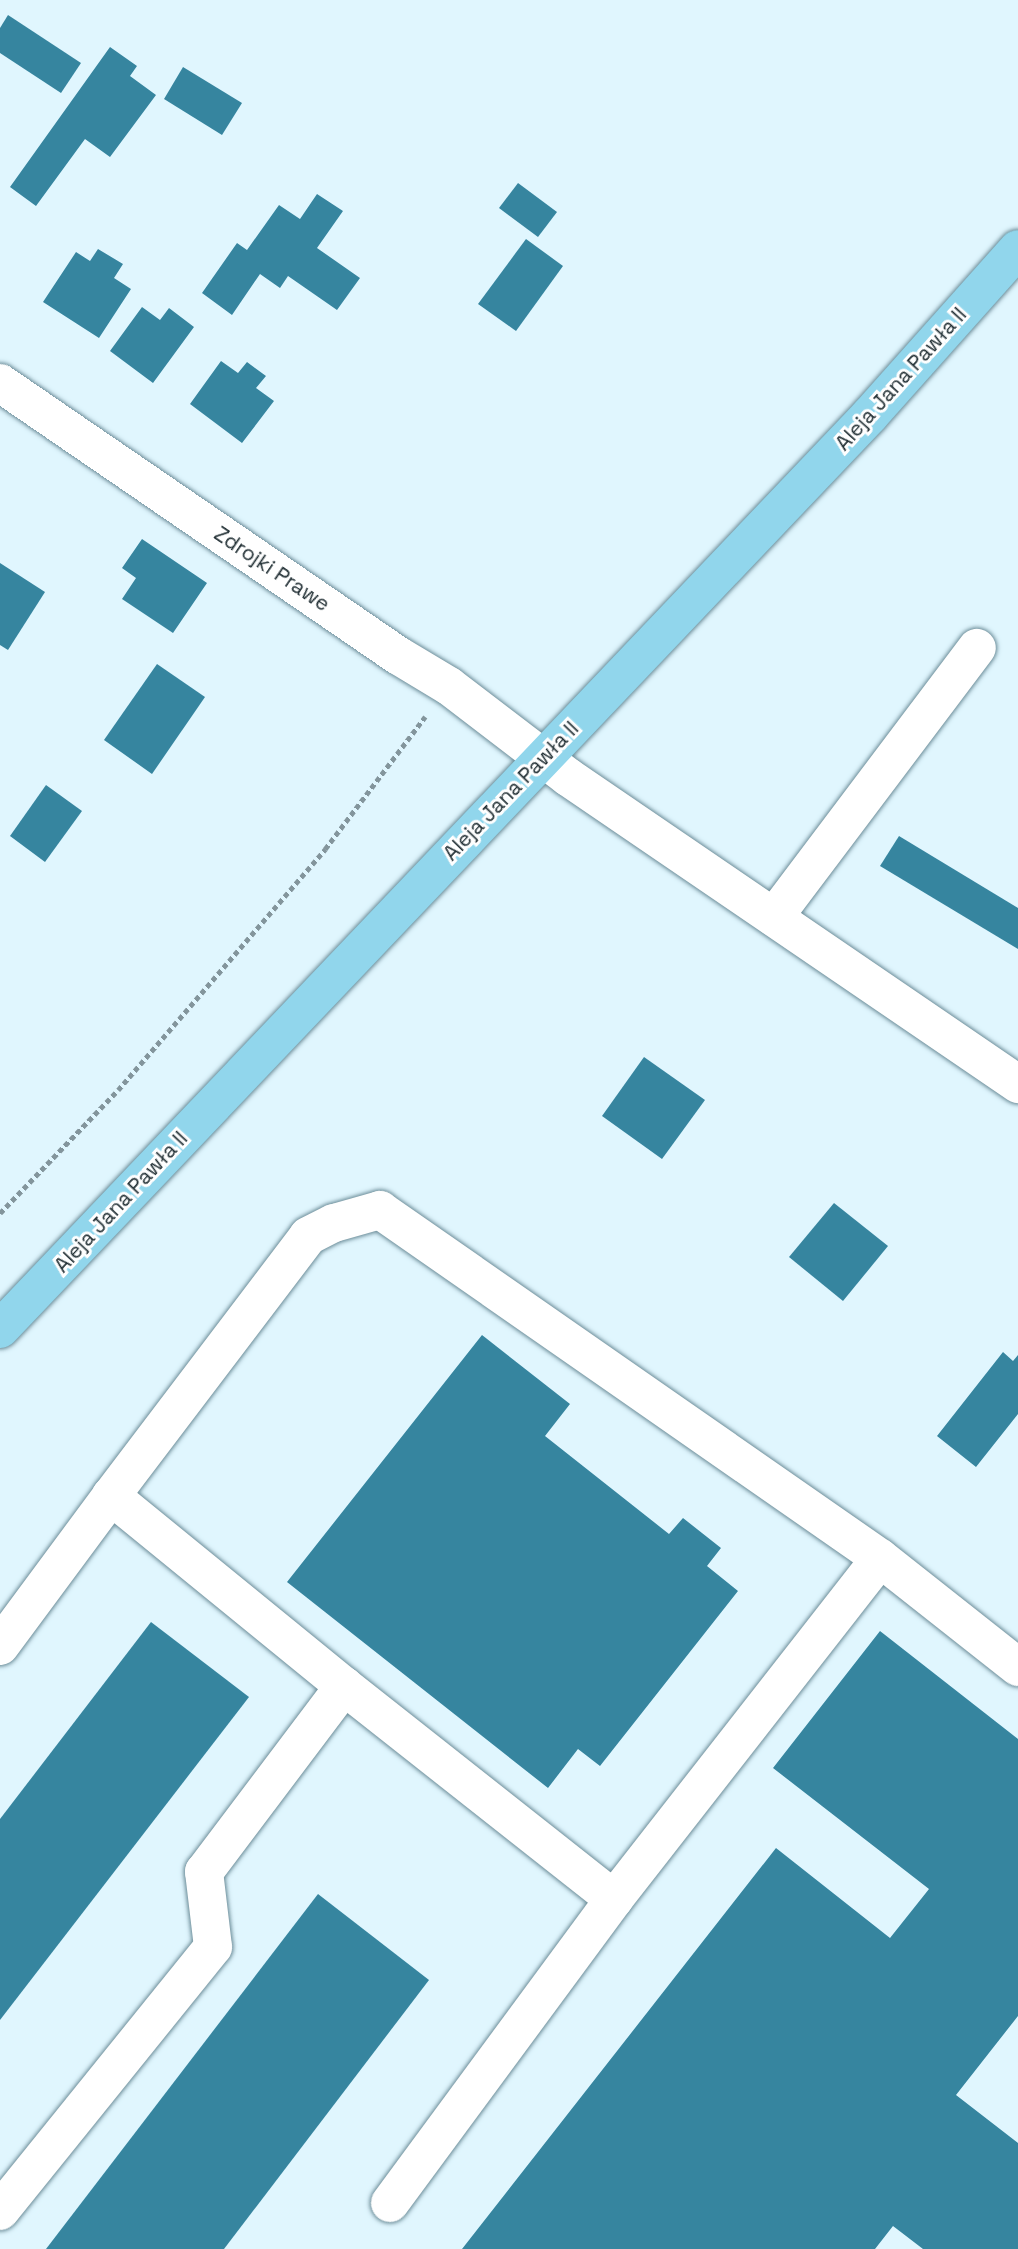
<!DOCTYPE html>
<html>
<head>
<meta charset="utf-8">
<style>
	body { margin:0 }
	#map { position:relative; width:1018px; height:2249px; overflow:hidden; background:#e0f6fe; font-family:"Space Grotesk",sans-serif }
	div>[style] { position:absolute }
	.building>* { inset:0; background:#36859f }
	.path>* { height:4.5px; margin-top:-2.25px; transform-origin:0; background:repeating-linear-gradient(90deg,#83959c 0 5px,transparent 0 8.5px) }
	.roads { filter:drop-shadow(0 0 2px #6c8d99) drop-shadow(0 0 2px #6c8d99) }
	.minor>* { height:38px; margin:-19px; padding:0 19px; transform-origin:19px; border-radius:19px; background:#fff }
	.major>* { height:38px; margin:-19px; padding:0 19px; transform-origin:19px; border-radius:19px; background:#91d6ec }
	span { translate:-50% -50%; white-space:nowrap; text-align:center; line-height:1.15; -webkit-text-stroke:6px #fff; paint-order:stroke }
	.street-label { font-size:21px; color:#212f34 }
</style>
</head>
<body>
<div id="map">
	<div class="building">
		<i style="clip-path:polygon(8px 15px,81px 63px,61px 93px,0 53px,0 28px)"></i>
		<i style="clip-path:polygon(110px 47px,137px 66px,130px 76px,156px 95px,110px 157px,85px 139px,36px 206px,10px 187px)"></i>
		<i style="clip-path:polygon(183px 67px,242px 103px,222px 135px,164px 99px)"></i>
		<i style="clip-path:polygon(518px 183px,557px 212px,538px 237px,499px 208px)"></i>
		<i style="clip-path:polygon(317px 194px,343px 211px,317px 248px,360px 278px,337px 310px,288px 276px,280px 288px,260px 274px,232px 315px,202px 293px,237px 243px,247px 250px,279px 205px,300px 219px)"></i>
		<i style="clip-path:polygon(526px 239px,563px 266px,516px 331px,478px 304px)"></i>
		<i style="clip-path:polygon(98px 249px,123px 264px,114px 278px,131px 289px,99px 338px,43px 302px,76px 252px,90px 261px)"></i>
		<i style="clip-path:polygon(142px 307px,160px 320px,169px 308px,194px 327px,153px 383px,110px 351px)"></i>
		<i style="clip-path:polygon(221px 361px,238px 373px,247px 362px,266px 376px,256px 388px,274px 401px,242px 443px,190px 404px)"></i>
		<i style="clip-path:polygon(142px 539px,207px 583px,173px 633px,122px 599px,136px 578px,122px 568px)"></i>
		<i style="clip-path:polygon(0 563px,45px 592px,8px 650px,0 645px)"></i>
		<i style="clip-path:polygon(157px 664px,205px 697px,152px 774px,104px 740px)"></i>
		<i style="clip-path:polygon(46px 785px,82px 811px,45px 862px,10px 836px)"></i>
		<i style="clip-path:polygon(899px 836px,1018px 908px,1018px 949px,880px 866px)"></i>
		<i style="clip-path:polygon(644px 1057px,705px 1100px,662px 1159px,602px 1116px)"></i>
		<i style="clip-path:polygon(834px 1203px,888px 1246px,843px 1301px,789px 1257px)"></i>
		<i style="clip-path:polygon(482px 1335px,570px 1404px,545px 1436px,669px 1534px,683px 1518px,721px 1548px,707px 1566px,738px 1591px,600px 1766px,578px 1749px,548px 1788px,287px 1582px)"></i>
		<i style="clip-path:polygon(1003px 1352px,1013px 1361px,1018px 1355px,1018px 1414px,976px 1467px,937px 1436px)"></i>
		<i style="clip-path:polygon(151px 1622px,249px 1697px,0 2020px,0 1819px)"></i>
		<i style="clip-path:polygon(880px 1631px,1018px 1739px,1018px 2016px,956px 2095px,1018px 2143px,1018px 2249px,923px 2249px,893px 2226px,875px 2249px,462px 2249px,776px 1848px,890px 1938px,929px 1889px,773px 1768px)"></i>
		<i style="clip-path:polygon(318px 1894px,429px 1980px,224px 2249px,46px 2249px)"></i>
	</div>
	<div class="path">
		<i style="left:0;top:1213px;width:170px;rotate:-46.2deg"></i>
		<i style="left:118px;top:1090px;width:318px;rotate:-49.3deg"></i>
		<i style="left:325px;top:849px;width:166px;rotate:-52.9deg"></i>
	</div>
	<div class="roads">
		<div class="minor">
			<i style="left:0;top:383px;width:483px;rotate:34.4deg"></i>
			<i style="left:399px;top:656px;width:58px;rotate:31deg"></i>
			<i style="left:449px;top:686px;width:150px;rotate:37.4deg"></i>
			<i style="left:568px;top:777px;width:545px;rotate:34.3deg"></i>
			<i style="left:774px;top:917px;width:337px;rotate:-53deg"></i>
			<i style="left:0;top:1646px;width:187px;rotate:-53.5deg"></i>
			<i style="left:344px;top:1686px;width:301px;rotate:-140.8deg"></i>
			<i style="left:111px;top:1496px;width:326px;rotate:-52.8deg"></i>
			<i style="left:308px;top:1236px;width:29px;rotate:-27deg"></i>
			<i style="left:334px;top:1223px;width:48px;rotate:-15.8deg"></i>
			<i style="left:380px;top:1210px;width:609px;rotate:34.84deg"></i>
			<i style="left:390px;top:2203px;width:378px;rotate:-53.6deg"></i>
			<i style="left:0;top:2211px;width:339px;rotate:-51.1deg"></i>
			<i style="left:213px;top:1947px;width:76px;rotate:-96.8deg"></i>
			<i style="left:204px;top:1872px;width:233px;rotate:-53deg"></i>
			<i style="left:344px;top:1686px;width:344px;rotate:38.3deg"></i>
			<i style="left:614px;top:1899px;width:432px;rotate:-52deg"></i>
			<i style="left:880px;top:1558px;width:176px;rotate:38.3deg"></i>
		</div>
		<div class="major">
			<i style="left:0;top:1329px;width:1262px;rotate:-46.41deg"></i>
			<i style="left:870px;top:415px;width:222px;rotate:-48.3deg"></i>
		</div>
	</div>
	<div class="street-label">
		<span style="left:901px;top:379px;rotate:-48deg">Aleja Jana Pawła II</span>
		<span style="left:272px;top:569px;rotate:34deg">Zdrojki Prawe</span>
		<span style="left:511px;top:791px;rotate:-46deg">Aleja Jana Pawła II</span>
		<span style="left:121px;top:1202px;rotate:-47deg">Aleja Jana Pawła II</span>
	</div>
</div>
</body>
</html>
